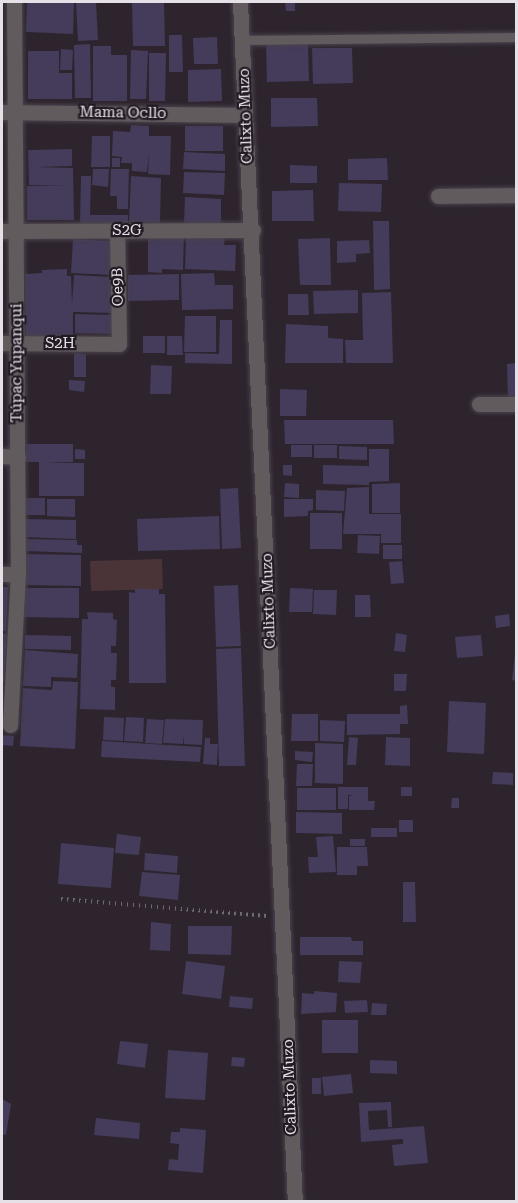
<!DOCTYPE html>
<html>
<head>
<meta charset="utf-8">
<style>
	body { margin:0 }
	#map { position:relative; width:518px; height:1203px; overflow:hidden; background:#2d242e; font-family:"Roboto Serif",serif }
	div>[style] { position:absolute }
	.green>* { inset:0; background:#4b3437 }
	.building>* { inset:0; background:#443c5a }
	.path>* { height:4px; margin-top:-2px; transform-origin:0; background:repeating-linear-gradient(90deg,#716972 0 1.5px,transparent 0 6px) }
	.roads { filter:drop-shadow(0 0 2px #4b424c) drop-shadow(0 0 2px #4b424c) }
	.service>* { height:9px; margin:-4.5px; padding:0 4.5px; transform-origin:4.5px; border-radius:4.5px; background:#615b5e }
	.minor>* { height:15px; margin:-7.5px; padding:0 7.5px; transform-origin:7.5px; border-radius:7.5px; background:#615b5e }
	.tertiary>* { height:15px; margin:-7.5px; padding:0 7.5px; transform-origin:7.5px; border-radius:7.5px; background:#615b5e }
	span { translate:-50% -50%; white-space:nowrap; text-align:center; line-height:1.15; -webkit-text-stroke:4.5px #231b24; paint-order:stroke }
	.street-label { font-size:15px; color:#e6e0e7 }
	.frame { position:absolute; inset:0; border:3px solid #e6e0e7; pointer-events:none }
</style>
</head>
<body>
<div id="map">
	<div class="green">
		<i style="clip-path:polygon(162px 559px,163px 589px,91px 591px,90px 561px)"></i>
	</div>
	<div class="building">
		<i style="clip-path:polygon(27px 2px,74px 2px,73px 34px,26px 32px)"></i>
		<i style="clip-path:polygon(76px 2px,96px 2px,98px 40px,78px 41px)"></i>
		<i style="clip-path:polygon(132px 2px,164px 2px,165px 46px,133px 46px)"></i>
		<i style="clip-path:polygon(285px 2px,295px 2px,295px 11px,286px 11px)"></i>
		<i style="clip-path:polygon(169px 35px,182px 35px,183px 72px,169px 72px)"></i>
		<i style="clip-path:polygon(217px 37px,218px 64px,194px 64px,193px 38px)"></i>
		<i style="clip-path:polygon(308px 43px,309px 81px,267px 82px,266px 44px)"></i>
		<i style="clip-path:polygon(90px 44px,91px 98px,75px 98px,74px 45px)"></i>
		<i style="clip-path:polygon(93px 46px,111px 46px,111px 55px,127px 55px,127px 101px,93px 101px)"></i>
		<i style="clip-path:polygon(312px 48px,352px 48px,353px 83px,313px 84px)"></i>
		<i style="clip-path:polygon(61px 49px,73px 50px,72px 70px,60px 70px)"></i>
		<i style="clip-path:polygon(131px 50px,148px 51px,146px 99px,130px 99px)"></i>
		<i style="clip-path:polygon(28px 51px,59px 51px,59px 73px,72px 73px,72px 99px,28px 99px)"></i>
		<i style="clip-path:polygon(149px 53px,166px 53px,165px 101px,149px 101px)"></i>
		<i style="clip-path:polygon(221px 69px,222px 101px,188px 102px,188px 70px)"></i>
		<i style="clip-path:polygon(271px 98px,317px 98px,318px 126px,271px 127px)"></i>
		<i style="clip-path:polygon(131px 125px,149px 126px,149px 136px,171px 136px,170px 175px,148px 174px,149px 153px,147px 172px,132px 171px,132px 163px,121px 163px,122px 157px,112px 156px,113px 131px,130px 132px)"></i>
		<i style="clip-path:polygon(185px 126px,223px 126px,223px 151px,185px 151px)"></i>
		<i style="clip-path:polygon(92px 136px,110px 136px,110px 167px,91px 167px)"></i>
		<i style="clip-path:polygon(72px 149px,72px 166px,36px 167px,73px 168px,74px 220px,27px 220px,27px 186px,66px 185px,29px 185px,28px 150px)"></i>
		<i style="clip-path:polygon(184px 152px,225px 154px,225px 171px,183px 169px)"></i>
		<i style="clip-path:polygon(112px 158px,120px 158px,120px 167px,112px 167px)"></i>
		<i style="clip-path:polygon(387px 158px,388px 180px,348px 180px,348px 159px)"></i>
		<i style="clip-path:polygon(290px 165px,317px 166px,317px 183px,290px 183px)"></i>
		<i style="clip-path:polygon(93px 169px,109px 169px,108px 187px,92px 185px)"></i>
		<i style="clip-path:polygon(111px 169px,129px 169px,128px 209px,117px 209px,117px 196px,110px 196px)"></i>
		<i style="clip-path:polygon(184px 172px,225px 173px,224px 195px,183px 193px)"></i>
		<i style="clip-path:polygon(81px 176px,91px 176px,90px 215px,128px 215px,128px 224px,80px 223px)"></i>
		<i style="clip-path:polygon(131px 176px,161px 178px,160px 223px,129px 222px)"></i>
		<i style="clip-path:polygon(339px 183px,382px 184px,381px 212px,338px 211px)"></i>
		<i style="clip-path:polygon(313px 190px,314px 221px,272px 221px,272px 191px)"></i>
		<i style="clip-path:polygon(185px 197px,221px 199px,221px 225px,184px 223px)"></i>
		<i style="clip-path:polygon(373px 221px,389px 221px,390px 289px,374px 290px)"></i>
		<i style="clip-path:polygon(184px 235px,183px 270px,162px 269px,162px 273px,148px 272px,148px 237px)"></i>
		<i style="clip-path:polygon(186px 235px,225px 236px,224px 245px,236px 245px,235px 271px,185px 269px)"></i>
		<i style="clip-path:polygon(330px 238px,331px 285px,300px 285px,298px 239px)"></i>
		<i style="clip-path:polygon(73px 239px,112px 241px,111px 275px,71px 273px)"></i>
		<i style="clip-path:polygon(369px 240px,370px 253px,356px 254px,356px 262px,337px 263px,337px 241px)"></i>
		<i style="clip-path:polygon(67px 269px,67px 276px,71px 276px,72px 304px,74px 275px,112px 277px,111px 313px,73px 312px,73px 336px,26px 336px,25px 274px,42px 273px,42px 270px)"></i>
		<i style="clip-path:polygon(214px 273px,215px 285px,233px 285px,233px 309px,182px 310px,181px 274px)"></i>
		<i style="clip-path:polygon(179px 274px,179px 300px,128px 301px,128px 275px)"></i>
		<i style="clip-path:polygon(358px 290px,358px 313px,314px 314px,313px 291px)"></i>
		<i style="clip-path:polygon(391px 292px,393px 363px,346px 363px,345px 340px,363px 340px,362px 293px)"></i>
		<i style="clip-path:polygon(288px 294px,308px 294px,309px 315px,288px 315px)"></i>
		<i style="clip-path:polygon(75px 314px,113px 315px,113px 334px,75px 333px)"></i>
		<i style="clip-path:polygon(185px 316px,216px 316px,216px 352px,184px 352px)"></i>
		<i style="clip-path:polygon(220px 320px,232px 320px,232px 364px,185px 363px,185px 353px,219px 354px)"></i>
		<i style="clip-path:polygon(286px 324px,328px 326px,328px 338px,343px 339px,343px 363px,285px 363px)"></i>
		<i style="clip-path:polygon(143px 336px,165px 336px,165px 353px,143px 353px)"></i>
		<i style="clip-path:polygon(167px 336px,182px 336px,183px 355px,167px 355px)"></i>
		<i style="clip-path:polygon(74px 353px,86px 354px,86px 377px,74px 377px)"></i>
		<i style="clip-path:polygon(516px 363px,516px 400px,508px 400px,507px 364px)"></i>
		<i style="clip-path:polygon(151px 365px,172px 366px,171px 394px,150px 394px)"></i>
		<i style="clip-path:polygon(69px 380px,85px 381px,84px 392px,69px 390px)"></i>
		<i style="clip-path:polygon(280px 389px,307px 390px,306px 416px,280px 416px)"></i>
		<i style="clip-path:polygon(284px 420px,393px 420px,394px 444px,285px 444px)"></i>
		<i style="clip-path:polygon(26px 444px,73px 444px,73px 462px,46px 463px,84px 463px,84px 496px,39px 496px,39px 462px,26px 462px)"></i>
		<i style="clip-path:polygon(291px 445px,312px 445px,312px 457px,291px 457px)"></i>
		<i style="clip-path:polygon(314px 445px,337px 445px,337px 458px,314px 458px)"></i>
		<i style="clip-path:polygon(339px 446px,367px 447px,367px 460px,339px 459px)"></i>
		<i style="clip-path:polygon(75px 449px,85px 450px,85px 459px,75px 459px)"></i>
		<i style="clip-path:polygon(369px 449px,389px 449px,389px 481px,369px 482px,369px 485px,323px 484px,323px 465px,369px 466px)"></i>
		<i style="clip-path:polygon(283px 465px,292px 465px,292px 476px,283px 475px)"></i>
		<i style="clip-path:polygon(285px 483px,299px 484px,299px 498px,284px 497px)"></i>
		<i style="clip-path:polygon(400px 483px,400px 513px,372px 513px,372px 484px)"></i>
		<i style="clip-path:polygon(369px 487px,369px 514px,401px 514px,401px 543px,381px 543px,381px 534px,343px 534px,347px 488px)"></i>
		<i style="clip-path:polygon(238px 488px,241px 548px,222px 549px,220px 489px)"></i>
		<i style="clip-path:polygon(316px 490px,345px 491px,344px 511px,316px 510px)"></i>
		<i style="clip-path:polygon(23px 498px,45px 498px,45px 515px,23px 515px)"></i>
		<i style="clip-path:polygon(47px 499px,75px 499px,75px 517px,47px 516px)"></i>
		<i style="clip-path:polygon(284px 499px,313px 499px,313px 510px,308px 511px,308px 516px,284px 517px)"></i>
		<i style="clip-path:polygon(310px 513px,342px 513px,342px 549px,310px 549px)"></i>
		<i style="clip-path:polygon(219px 516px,220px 549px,138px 551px,137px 519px)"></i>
		<i style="clip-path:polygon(23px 519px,76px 520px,76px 539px,23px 537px)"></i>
		<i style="clip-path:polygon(358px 535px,380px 536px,379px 554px,357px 553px)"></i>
		<i style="clip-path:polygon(24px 539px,77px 540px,77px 545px,82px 545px,82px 553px,23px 551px)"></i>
		<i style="clip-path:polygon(383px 545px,402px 545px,402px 559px,383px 559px)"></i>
		<i style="clip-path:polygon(23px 554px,81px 555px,81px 586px,22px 585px)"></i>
		<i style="clip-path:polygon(402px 561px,404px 583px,391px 584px,389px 562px)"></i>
		<i style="clip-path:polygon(238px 585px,241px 646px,216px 647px,214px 586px)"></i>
		<i style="clip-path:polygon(2px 587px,8px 587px,6px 631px,2px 631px)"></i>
		<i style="clip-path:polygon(22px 588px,79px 588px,79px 618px,22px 617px)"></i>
		<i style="clip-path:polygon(290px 588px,313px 589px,312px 612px,289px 612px)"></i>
		<i style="clip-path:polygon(135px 589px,159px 589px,159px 594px,165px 594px,166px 683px,129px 683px,129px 592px,135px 593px)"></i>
		<i style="clip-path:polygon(314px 590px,337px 590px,336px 615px,313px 614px)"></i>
		<i style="clip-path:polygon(355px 595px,370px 595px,371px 617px,355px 617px)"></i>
		<i style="clip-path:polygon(87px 612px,113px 613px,113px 619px,117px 620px,116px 646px,111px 646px,111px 653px,117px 653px,116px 680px,111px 680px,111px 687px,115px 687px,115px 710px,80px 709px,82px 619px,88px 619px)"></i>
		<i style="clip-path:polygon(509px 614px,510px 626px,496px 628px,495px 616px)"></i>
		<i style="clip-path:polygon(2px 633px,7px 634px,4px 682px,2px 681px)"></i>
		<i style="clip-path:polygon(396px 633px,407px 635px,405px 652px,394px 651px)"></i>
		<i style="clip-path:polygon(25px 635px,71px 636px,71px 650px,25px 649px)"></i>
		<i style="clip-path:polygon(481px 635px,483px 656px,457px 658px,455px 637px)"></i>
		<i style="clip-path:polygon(241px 648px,245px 766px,219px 766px,216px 649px)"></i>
		<i style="clip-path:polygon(25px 650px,78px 654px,77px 678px,51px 677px,51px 687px,23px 686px)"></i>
		<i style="clip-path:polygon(515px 653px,516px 653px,516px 681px,512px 680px)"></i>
		<i style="clip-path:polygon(394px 674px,407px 674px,406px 691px,394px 691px)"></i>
		<i style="clip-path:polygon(53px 681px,78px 682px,75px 749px,20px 746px,23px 688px,52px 690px)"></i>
		<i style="clip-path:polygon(449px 701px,486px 703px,484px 754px,447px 752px)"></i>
		<i style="clip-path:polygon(407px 705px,408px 724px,400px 724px,400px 734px,347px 735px,347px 714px,400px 714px,400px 706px)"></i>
		<i style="clip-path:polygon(292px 714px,318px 714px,318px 741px,291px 741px)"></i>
		<i style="clip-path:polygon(104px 717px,124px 718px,123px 741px,103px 740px)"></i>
		<i style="clip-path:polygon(126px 717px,144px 718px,143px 742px,124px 741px)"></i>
		<i style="clip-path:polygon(147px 719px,164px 720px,162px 744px,145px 743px)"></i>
		<i style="clip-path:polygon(165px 719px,203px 720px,202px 745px,184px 744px,184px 735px,183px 744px,163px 743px)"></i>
		<i style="clip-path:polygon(320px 720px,345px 721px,344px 742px,320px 741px)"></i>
		<i style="clip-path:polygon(2px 735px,14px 736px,13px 746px,2px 745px)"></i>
		<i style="clip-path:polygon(349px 737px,358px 738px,356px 765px,347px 765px)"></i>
		<i style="clip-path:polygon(386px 737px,410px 738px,410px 766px,385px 765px)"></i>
		<i style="clip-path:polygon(205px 738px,210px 738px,210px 744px,218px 744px,217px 765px,203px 764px)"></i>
		<i style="clip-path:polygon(102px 741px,201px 747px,200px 762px,101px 757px)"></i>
		<i style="clip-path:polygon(315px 743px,343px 744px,343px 784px,315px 783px)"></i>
		<i style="clip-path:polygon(295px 751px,313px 752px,312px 762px,295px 760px)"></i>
		<i style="clip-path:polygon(297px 764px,313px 764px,312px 786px,296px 786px)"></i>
		<i style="clip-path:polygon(493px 772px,513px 773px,513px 785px,492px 784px)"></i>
		<i style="clip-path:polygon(338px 787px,368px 787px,368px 801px,375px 801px,374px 810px,349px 810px,349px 796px,353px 795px,348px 795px,348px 809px,338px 809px)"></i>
		<i style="clip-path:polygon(401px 787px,412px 787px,412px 796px,401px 796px)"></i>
		<i style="clip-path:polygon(297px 788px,336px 788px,336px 810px,297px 810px)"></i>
		<i style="clip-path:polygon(452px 798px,459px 798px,459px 808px,451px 808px)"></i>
		<i style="clip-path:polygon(296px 812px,342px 813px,342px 834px,296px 833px)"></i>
		<i style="clip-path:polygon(399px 820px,413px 820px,413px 832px,399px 832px)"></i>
		<i style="clip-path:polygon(371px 828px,397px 828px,397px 837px,371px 837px)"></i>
		<i style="clip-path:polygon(117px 834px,141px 837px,139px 855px,115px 853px)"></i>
		<i style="clip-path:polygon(333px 836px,336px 872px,309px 873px,308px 857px,318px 857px,316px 837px)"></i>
		<i style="clip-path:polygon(350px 839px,365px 839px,365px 846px,350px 846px)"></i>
		<i style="clip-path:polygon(61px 843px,114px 848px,111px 888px,58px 884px)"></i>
		<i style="clip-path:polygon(337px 847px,367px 847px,368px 866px,357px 866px,357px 875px,337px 875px)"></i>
		<i style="clip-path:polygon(145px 853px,178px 856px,177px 873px,144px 870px)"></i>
		<i style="clip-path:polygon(142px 872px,180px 875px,178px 900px,139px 896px)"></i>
		<i style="clip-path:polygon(403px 882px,415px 882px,416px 922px,403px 922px)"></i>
		<i style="clip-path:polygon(151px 922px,171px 924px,170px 951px,150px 950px)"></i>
		<i style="clip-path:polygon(188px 926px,232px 926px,231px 955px,188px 954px)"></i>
		<i style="clip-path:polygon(300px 937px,351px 937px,352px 941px,363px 941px,363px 955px,300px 955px)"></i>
		<i style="clip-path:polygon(186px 961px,225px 966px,221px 999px,182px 994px)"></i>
		<i style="clip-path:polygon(339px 961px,362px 962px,360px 983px,338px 982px)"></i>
		<i style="clip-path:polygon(314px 991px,337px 993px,336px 1012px,301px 1014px,302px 993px,314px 994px)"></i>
		<i style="clip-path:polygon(230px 996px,253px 998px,252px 1009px,229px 1007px)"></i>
		<i style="clip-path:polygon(367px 1000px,368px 1012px,345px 1013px,344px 1001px)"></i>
		<i style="clip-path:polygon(372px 1003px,387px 1004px,386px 1015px,371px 1015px)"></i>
		<i style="clip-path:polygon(322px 1020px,358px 1020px,358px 1053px,322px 1053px)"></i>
		<i style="clip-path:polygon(120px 1041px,148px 1044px,145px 1068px,117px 1064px)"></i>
		<i style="clip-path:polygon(168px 1050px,208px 1053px,205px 1100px,165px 1098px)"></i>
		<i style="clip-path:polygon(232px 1057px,245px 1058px,244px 1067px,231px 1066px)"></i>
		<i style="clip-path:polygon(370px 1060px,397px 1061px,397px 1074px,370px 1073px)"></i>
		<i style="clip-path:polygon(351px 1074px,353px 1093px,324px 1096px,322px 1077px)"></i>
		<i style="clip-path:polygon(312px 1078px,321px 1078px,321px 1094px,312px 1094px)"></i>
		<i style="clip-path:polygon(2px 1099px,11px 1104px,6px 1135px,2px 1134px)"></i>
		<i style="clip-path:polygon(391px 1102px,392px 1127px,388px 1127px,387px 1110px,368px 1111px,369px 1130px,424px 1126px,428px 1163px,394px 1166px,392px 1145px,403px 1144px,403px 1139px,361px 1142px,359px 1103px)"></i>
		<i style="clip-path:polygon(96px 1118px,140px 1123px,139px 1139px,94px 1135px)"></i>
		<i style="clip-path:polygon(180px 1128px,206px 1130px,203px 1173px,168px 1170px,169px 1159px,178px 1160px,179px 1144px,170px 1143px,171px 1132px,180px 1132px)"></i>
	</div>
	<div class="path">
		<i style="left:61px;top:899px;width:207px;rotate:4.7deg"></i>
	</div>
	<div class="roads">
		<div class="service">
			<i style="left:244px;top:40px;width:272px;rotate:-0.6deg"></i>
		</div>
		<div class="minor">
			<i style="left:2px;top:112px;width:242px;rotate:0.7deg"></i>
			<i style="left:438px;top:196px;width:78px;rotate:-0.7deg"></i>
			<i style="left:2px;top:231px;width:251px;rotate:-0.2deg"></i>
			<i style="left:2px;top:343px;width:117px;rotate:0.5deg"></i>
			<i style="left:119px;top:344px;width:113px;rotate:-91deg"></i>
			<i style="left:479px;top:404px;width:37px"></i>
			<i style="left:2px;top:456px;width:16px;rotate:4deg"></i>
			<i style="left:2px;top:574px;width:16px"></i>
			<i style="left:10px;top:725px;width:151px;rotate:-87deg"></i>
			<i style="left:18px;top:574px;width:572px;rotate:-90.4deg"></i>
		</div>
		<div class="tertiary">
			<i style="left:240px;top:2px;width:1201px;rotate:87.38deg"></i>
		</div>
	</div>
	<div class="street-label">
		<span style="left:123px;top:113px;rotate:1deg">Mama Ocllo</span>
		<span style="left:246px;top:116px;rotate:-92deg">Calixto Muzo</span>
		<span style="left:127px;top:231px">S2G</span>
		<span style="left:118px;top:287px;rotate:-91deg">Oe9B</span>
		<span style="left:60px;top:344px">S2H</span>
		<span style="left:17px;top:363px;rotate:-90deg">Túpac Yupanqui</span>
		<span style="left:269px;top:601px;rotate:-92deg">Calixto Muzo</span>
		<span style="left:290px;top:1087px;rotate:-92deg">Calixto Muzo</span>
	</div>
	<div class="frame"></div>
</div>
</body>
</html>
